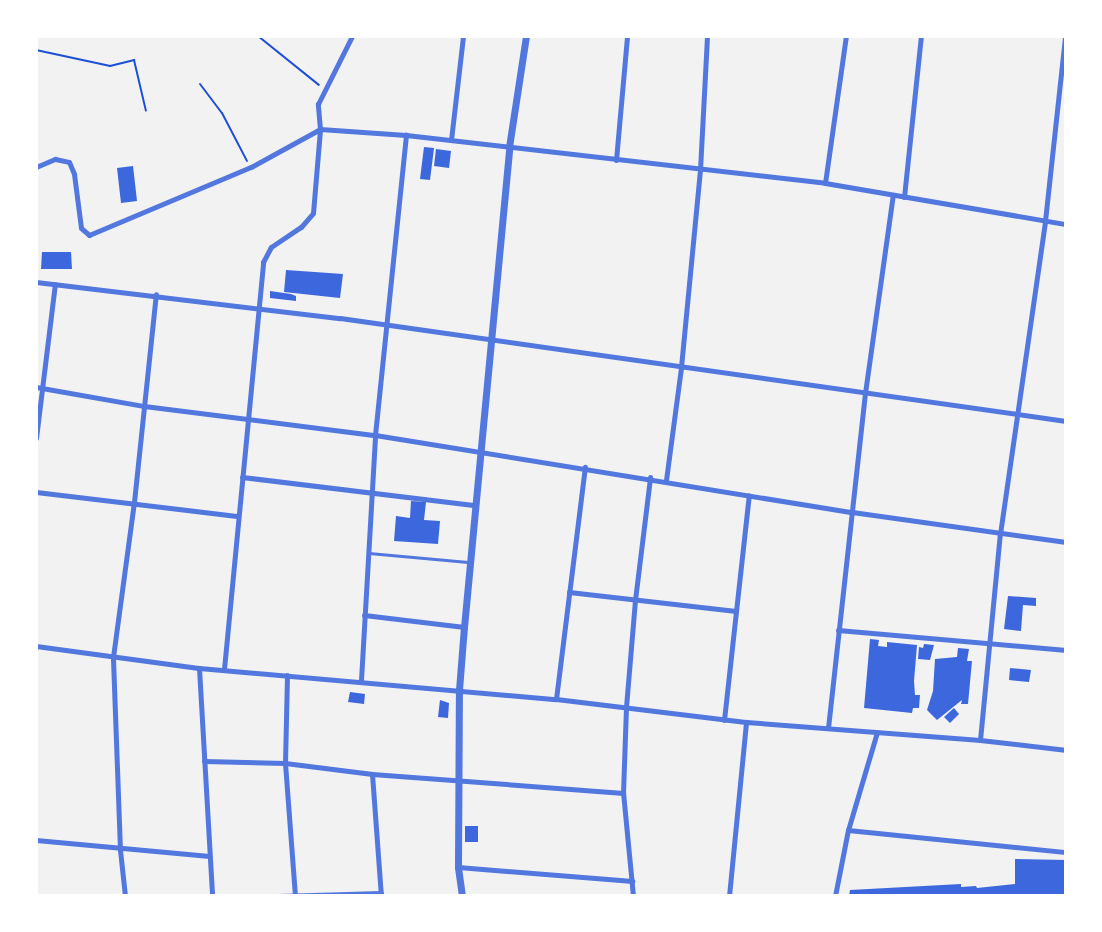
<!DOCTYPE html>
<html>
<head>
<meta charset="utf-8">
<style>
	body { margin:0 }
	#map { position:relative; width:1102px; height:932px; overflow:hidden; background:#f2f2f2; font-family:Literata,serif }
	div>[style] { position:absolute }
	.building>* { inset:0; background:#3d67dc }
	.path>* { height:2px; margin:-1px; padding:0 1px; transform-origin:1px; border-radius:1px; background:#1d4ed8 }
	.service>* { height:2.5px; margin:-1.25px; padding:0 1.25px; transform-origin:1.25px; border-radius:1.25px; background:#5277de }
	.minor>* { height:5px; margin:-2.5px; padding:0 2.5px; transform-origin:2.5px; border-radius:2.5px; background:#5277de }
	.tertiary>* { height:7px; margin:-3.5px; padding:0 3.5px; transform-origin:3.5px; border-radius:3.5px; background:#5277de }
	span { translate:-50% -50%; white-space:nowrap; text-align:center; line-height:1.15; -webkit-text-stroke:5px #fff; paint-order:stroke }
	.frame { position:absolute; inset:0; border:38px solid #fff; pointer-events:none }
</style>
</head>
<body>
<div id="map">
	<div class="building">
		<i style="clip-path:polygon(424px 147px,434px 148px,430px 180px,420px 179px)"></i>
		<i style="clip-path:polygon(436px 149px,451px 151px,449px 168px,434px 166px)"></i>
		<i style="clip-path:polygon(133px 166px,137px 201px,121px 203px,117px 168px)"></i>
		<i style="clip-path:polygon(42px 252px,71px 252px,72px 269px,41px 269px)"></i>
		<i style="clip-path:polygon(286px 270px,343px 274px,340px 298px,284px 292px)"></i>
		<i style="clip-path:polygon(270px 291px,291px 294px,296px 296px,296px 301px,270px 298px)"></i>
		<i style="clip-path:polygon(411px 501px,426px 502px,424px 520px,440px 521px,438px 544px,394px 541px,396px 516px,410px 518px)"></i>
		<i style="clip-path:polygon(1008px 596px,1036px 598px,1036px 606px,1023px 605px,1021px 631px,1004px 629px)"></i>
		<i style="clip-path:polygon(870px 639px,879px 640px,878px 646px,887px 647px,887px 642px,917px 645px,914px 681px,915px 695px,920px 695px,919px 708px,913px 708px,912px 713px,864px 708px)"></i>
		<i style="clip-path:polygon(924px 644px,934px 645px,930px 660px,918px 659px,919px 647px,923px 648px)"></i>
		<i style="clip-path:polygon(958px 648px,969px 649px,967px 661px,972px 661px,968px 704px,961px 704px,962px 700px,937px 720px,927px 710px,933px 691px,935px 659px,957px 657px)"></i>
		<i style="clip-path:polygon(1010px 668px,1031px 670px,1029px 682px,1009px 680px)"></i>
		<i style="clip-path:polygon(350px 692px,365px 694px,364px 704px,348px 702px)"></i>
		<i style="clip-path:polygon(440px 700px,449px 703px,448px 718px,438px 717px)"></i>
		<i style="clip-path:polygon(954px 708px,959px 714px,950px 723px,944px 717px)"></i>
		<i style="clip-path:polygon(465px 826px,478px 826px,478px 842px,465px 842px)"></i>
		<i style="clip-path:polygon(1015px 859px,1066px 860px,1066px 896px,849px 896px,850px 890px,961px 884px,961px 887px,976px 886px,977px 888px,1015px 884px)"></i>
	</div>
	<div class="path">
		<i style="left:220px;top:36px;width:2px"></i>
		<i style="left:258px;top:36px;width:78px;rotate:38.8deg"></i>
		<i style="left:36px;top:50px;width:76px;rotate:12.2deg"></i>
		<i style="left:110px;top:66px;width:25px;rotate:-14deg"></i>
		<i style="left:134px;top:60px;width:52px;rotate:76.8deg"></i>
		<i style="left:200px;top:84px;width:36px;rotate:53deg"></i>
		<i style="left:222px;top:113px;width:54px;rotate:62.5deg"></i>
	</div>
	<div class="service">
		<i style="left:369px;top:553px;width:99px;rotate:5.2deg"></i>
	</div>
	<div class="minor">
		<i style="left:320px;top:129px;width:86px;rotate:4deg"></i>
		<i style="left:406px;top:135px;width:422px;rotate:6.5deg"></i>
		<i style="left:825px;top:183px;width:244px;rotate:9.7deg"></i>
		<i style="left:451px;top:140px;width:105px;rotate:-83.4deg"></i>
		<i style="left:616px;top:160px;width:124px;rotate:-84.9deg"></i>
		<i style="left:36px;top:167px;width:21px;rotate:-23deg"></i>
		<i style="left:55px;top:159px;width:14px;rotate:12deg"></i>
		<i style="left:69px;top:162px;width:13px;rotate:67deg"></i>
		<i style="left:74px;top:174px;width:54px;rotate:82.6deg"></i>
		<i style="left:81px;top:228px;width:11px;rotate:41deg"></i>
		<i style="left:89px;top:235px;width:176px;rotate:-22.8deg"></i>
		<i style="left:251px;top:167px;width:79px;rotate:-28.8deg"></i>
		<i style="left:825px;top:183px;width:148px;rotate:-81.9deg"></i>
		<i style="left:904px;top:197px;width:162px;rotate:-84deg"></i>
		<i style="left:36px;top:282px;width:306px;rotate:6.8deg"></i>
		<i style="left:340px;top:318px;width:733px;rotate:8.07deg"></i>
		<i style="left:36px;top:387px;width:110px;rotate:10deg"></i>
		<i style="left:144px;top:406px;width:233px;rotate:7.2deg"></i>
		<i style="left:375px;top:435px;width:483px;rotate:9.2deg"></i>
		<i style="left:852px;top:512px;width:216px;rotate:8deg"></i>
		<i style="left:36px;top:438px;width:155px;rotate:-83deg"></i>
		<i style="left:242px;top:477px;width:235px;rotate:6.9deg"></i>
		<i style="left:666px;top:480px;width:114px;rotate:-82.4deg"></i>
		<i style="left:681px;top:367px;width:198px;rotate:-84.5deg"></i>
		<i style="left:700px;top:170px;width:134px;rotate:-87deg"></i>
		<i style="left:36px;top:492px;width:202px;rotate:6.8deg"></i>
		<i style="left:569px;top:592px;width:168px;rotate:6.5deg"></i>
		<i style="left:364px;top:615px;width:101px;rotate:6.8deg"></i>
		<i style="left:838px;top:630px;width:229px;rotate:5deg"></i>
		<i style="left:36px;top:646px;width:164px;rotate:7.7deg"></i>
		<i style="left:199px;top:668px;width:358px;rotate:5deg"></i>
		<i style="left:556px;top:699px;width:191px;rotate:6.9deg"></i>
		<i style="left:746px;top:722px;width:235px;rotate:4.4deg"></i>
		<i style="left:980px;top:740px;width:87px;rotate:6.6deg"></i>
		<i style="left:199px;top:668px;width:228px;rotate:86.7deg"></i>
		<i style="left:224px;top:669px;width:409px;rotate:-84.5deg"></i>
		<i style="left:263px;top:262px;width:17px;rotate:-62deg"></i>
		<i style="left:271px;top:247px;width:36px;rotate:-34deg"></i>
		<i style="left:301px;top:227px;width:18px;rotate:-49deg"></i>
		<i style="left:313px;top:213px;width:84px;rotate:-85.2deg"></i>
		<i style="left:320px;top:129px;width:25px;rotate:-95deg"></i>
		<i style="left:318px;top:104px;width:76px;rotate:-63.4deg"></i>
		<i style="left:287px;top:675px;width:88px;rotate:91.3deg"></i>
		<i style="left:285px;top:763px;width:133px;rotate:85.7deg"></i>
		<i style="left:361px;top:680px;width:245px;rotate:-86.7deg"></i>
		<i style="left:375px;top:435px;width:302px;rotate:-84.1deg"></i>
		<i style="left:556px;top:699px;width:234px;rotate:-82.9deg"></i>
		<i style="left:724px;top:720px;width:226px;rotate:-83.7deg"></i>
		<i style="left:828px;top:728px;width:337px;rotate:-83.7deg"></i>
		<i style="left:865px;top:393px;width:200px;rotate:-82deg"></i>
		<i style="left:980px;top:740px;width:207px;rotate:-84.5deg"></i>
		<i style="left:1000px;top:534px;width:316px;rotate:-81.8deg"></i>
		<i style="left:1045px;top:221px;width:186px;rotate:-83.8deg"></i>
		<i style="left:204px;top:761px;width:81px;rotate:1.4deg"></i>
		<i style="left:285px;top:763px;width:88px;rotate:7.2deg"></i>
		<i style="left:372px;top:774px;width:252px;rotate:4.3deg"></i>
		<i style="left:372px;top:774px;width:122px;rotate:85.8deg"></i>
		<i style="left:848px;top:830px;width:219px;rotate:5.8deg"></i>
		<i style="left:36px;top:840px;width:174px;rotate:5.3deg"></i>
		<i style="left:458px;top:867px;width:175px;rotate:4.6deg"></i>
		<i style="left:125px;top:896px;width:46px;rotate:-96.2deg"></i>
		<i style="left:120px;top:850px;width:193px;rotate:-92.1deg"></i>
		<i style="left:113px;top:657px;width:156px;rotate:-82.3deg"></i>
		<i style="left:134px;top:502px;width:209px;rotate:-84deg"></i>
		<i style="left:278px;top:896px;width:103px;rotate:-1.7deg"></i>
		<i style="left:633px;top:896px;width:103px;rotate:-95.5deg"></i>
		<i style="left:623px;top:793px;width:86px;rotate:-88deg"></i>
		<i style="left:626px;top:707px;width:107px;rotate:-85.2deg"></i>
		<i style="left:635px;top:600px;width:124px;rotate:-83deg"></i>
		<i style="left:729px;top:896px;width:175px;rotate:-84.4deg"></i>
		<i style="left:835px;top:896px;width:67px;rotate:-78.9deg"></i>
		<i style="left:848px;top:830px;width:102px;rotate:-73.5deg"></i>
	</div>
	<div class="tertiary">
		<i style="left:462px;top:896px;width:29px;rotate:-98deg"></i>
		<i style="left:458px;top:867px;width:177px;rotate:-89.7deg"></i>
		<i style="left:459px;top:690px;width:63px;rotate:-85.5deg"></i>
		<i style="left:464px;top:627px;width:482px;rotate:-84.6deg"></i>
		<i style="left:509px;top:147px;width:112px;rotate:-81.3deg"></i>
	</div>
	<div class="frame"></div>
</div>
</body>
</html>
